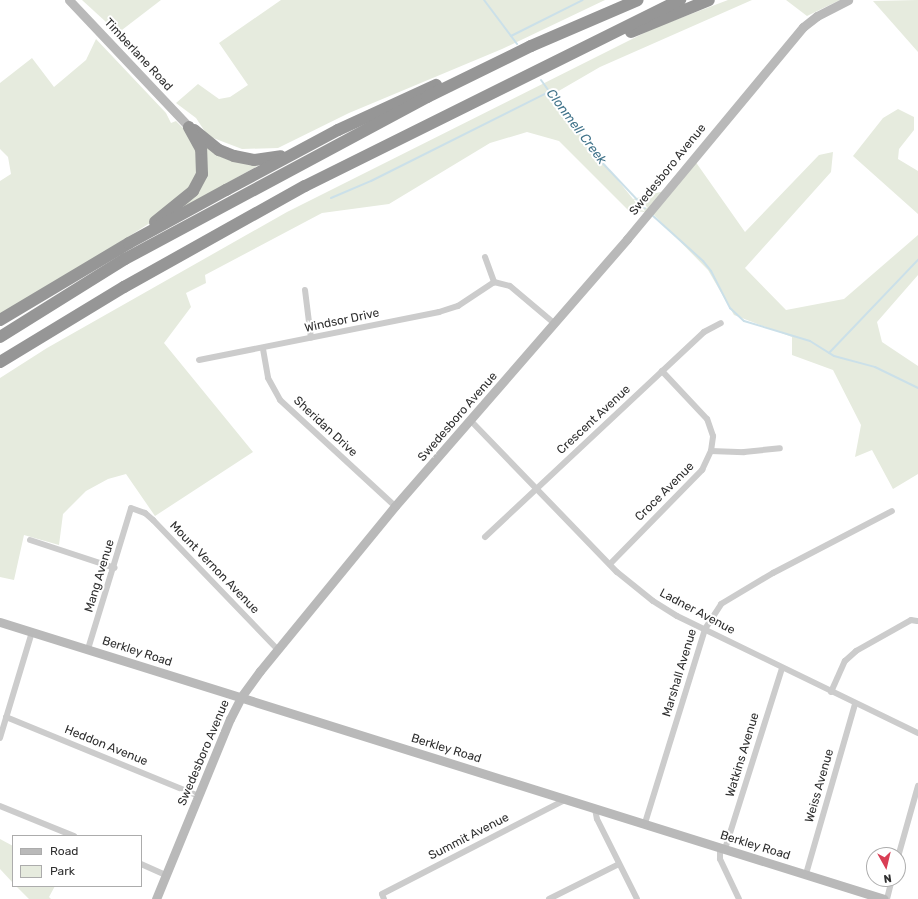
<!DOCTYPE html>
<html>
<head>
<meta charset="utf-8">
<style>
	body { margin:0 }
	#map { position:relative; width:918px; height:899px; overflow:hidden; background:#fff; font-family:Rubik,sans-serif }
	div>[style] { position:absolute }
	.green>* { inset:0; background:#e6ebde }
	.stream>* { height:2px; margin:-1px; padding:0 1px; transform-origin:1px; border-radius:1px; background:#cbe0e9 }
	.street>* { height:6px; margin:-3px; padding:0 3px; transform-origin:3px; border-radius:3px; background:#ccc }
	.secondary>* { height:9px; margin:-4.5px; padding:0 4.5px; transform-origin:4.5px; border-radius:4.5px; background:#b9b9b9 }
	.highway>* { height:12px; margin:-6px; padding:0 6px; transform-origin:6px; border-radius:6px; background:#969696 }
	span { translate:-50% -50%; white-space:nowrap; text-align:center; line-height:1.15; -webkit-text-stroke:4px #fff; paint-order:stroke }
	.street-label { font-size:12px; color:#2f2f2f }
	.water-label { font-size:13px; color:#42748b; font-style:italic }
	.legend { position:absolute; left:12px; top:835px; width:130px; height:52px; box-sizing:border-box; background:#fff; border:1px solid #acacac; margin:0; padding:5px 7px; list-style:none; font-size:12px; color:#2f2f2f }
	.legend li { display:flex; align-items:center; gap:8px; height:20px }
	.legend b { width:20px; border:1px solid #acacac }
	.north { position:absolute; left:866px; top:847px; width:40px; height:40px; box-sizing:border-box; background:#fff; border:1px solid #acacac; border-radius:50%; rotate:172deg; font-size:11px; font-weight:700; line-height:16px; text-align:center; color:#2f2f2f }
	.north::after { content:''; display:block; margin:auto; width:14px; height:18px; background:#d93e55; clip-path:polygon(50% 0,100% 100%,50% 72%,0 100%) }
</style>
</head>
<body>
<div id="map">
	<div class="green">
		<i style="clip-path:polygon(82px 0,161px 0,118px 33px)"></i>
		<i style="clip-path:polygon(281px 0,605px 0,502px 49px,349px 113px,278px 148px,242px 149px,208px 136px,196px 118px,176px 103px,198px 84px,219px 99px,230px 97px,248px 85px,219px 43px)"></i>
		<i style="clip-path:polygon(728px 0,752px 0,600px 67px,550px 96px,633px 199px,672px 189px,695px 161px,745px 232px,819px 155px,833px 152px,831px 172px,745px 268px,786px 310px,844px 299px,918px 235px,918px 275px,877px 322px,882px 342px,918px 366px,918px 474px,893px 489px,872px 450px,855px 457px,861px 425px,833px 370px,792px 355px,792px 337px,734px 315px,708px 270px,652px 213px,628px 210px,559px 141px,527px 132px,490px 143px,389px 204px,322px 213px,205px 275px,206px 283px,186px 293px,191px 307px,164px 343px,253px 452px,155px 516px,126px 474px,108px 479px,86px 491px,63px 514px,59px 545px,24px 535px,14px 580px,0 577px,0 378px,47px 348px,287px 212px,654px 28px)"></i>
		<i style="clip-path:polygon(786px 0,840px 0,807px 16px)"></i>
		<i style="clip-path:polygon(918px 0,918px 52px,873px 1px)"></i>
		<i style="clip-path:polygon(96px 39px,166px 113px,171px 123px,176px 121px,191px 136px,199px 153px,197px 178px,190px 190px,161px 216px,0 318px,0 181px,11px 174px,8px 157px,0 149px,0 83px,32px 58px,54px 87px,86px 60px)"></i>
		<i style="clip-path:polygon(898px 109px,914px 117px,914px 130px,899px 149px,898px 159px,918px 171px,918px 214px,853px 156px,883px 118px)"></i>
		<i style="clip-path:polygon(205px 145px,259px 165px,179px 210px,207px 173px)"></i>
		<i style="clip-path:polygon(0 839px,13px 846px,13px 883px,0 869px)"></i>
		<i style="clip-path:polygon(16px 886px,55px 886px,49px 897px,51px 899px,29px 899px)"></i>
	</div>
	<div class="stream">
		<i style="left:484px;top:0;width:55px;rotate:53.1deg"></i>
		<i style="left:511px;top:36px;width:80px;rotate:-26.6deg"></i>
		<i style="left:541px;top:80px;width:92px;rotate:54.2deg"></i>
		<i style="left:595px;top:155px;width:73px;rotate:46.7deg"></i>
		<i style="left:331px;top:198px;width:43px;rotate:-23deg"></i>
		<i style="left:371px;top:181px;width:199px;rotate:-26.6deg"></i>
		<i style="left:652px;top:215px;width:69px;rotate:42deg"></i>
		<i style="left:703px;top:261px;width:13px;rotate:51deg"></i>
		<i style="left:711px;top:271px;width:42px;rotate:62.8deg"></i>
		<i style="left:730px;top:308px;width:19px;rotate:43deg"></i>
		<i style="left:744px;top:321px;width:69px;rotate:16.9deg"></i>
		<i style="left:810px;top:341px;width:28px;rotate:32deg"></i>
		<i style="left:834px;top:356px;width:42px;rotate:15deg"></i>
		<i style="left:875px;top:367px;width:48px;rotate:26deg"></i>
		<i style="left:829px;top:353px;width:129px;rotate:-46.3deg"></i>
	</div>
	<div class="street">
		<i style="left:485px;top:257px;width:27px;rotate:70deg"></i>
		<i style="left:305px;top:290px;width:48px;rotate:82.9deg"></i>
		<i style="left:263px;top:349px;width:29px;rotate:80deg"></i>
		<i style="left:268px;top:378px;width:25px;rotate:61deg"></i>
		<i style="left:280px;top:400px;width:156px;rotate:42.7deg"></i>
		<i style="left:199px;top:360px;width:245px;rotate:-11.3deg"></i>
		<i style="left:439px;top:312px;width:20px;rotate:-18deg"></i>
		<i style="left:458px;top:306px;width:43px;rotate:-33.7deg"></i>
		<i style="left:494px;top:282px;width:16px;rotate:14deg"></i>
		<i style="left:510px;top:286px;width:57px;rotate:40.1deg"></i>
		<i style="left:471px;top:421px;width:210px;rotate:46deg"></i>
		<i style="left:617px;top:572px;width:46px;rotate:38.9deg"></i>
		<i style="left:653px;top:601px;width:28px;rotate:32deg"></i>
		<i style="left:677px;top:616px;width:268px;rotate:25.9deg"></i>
		<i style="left:711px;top:451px;width:33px;rotate:2deg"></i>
		<i style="left:744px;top:452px;width:36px;rotate:-6deg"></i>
		<i style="left:485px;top:537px;width:300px;rotate:-43.1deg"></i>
		<i style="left:704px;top:332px;width:19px;rotate:-28deg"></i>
		<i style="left:30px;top:540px;width:89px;rotate:18.2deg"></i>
		<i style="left:610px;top:564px;width:132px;rotate:-45.6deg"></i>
		<i style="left:702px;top:470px;width:21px;rotate:-65deg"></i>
		<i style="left:711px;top:451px;width:15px;rotate:-82deg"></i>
		<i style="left:713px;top:436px;width:18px;rotate:-109deg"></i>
		<i style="left:707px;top:419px;width:66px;rotate:-133.2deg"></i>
		<i style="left:88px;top:649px;width:147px;rotate:-73deg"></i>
		<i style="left:131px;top:508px;width:15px;rotate:20deg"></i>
		<i style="left:145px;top:513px;width:11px;rotate:41deg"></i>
		<i style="left:153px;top:520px;width:179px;rotate:46.1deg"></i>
		<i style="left:831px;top:692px;width:34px;rotate:-66deg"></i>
		<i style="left:845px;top:661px;width:15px;rotate:-42deg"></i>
		<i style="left:856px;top:651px;width:63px;rotate:-29.4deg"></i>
		<i style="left:911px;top:620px;width:6px;rotate:9deg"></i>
		<i style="left:6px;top:717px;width:209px;rotate:22.3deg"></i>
		<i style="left:0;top:738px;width:111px;rotate:-73.2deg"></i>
		<i style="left:0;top:806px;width:80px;rotate:22.1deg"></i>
		<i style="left:595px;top:809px;width:10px;rotate:79deg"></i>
		<i style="left:597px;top:819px;width:89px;rotate:63.4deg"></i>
		<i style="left:645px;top:823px;width:203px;rotate:-72.8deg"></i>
		<i style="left:705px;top:629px;width:30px;rotate:-57deg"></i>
		<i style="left:721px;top:604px;width:61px;rotate:-30.8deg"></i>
		<i style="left:773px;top:573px;width:134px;rotate:-27.5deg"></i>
		<i style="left:720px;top:847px;width:12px;rotate:90deg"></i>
		<i style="left:720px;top:859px;width:44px;rotate:64.6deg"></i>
		<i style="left:725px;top:849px;width:190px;rotate:-72.5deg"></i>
		<i style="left:898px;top:857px;width:74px;rotate:-74.3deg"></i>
		<i style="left:141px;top:864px;width:27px;rotate:24deg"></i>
		<i style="left:806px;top:874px;width:177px;rotate:-73.9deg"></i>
		<i style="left:384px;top:899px;width:5px;rotate:-112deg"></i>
		<i style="left:382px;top:894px;width:208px;rotate:-27.2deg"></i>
		<i style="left:549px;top:899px;width:78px;rotate:-26.6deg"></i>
		<i style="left:887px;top:899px;width:21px;rotate:-76deg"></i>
	</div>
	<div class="secondary">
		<i style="left:69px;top:0;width:175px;rotate:46.6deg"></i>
		<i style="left:0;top:622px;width:926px;rotate:17.4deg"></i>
		<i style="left:156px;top:899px;width:195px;rotate:-67.7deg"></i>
		<i style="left:230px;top:719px;width:25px;rotate:-63deg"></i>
		<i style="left:241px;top:697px;width:32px;rotate:-54deg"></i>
		<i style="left:260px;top:671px;width:213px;rotate:-50.7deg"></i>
		<i style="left:395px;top:506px;width:354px;rotate:-49deg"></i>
		<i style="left:627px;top:239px;width:276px;rotate:-50.3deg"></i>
		<i style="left:803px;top:27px;width:18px;rotate:-38deg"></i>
		<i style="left:817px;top:16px;width:35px;rotate:-27deg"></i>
	</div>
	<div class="highway">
		<i style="left:631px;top:32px;width:84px;rotate:-22.3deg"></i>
		<i style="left:194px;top:130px;width:32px;rotate:39deg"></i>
		<i style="left:219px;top:150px;width:16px;rotate:22deg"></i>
		<i style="left:234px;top:156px;width:20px;rotate:11deg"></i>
		<i style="left:254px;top:160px;width:27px;rotate:-8deg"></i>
		<i style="left:155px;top:222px;width:49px;rotate:-39.2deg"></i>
		<i style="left:193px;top:191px;width:19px;rotate:-62deg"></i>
		<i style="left:202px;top:174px;width:25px;rotate:-92deg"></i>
		<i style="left:201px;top:149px;width:25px;rotate:-119deg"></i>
		<i style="left:0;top:320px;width:150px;rotate:-30.8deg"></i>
		<i style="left:129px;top:243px;width:111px;rotate:-28.7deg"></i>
		<i style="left:226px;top:190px;width:127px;rotate:-28.2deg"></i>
		<i style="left:338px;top:130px;width:108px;rotate:-24.7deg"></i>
		<i style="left:0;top:337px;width:147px;rotate:-32deg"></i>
		<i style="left:125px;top:259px;width:343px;rotate:-28.2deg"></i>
		<i style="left:427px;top:97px;width:116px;rotate:-26.1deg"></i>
		<i style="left:531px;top:46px;width:116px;rotate:-23.3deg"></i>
		<i style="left:0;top:362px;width:145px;rotate:-31.2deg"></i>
		<i style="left:124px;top:287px;width:207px;rotate:-29.2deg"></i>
		<i style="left:305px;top:186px;width:419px;rotate:-26.4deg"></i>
	</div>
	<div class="street-label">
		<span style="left:138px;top:55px;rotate:47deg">Timberlane Road</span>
		<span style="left:668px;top:170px;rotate:-51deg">Swedesboro Avenue</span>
		<span style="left:342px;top:321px;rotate:-12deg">Windsor Drive</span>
		<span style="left:458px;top:417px;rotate:-49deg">Swedesboro Avenue</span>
		<span style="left:594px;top:420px;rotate:-43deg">Crescent Avenue</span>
		<span style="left:325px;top:427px;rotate:43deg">Sheridan Drive</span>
		<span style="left:665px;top:492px;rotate:-45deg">Croce Avenue</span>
		<span style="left:214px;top:568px;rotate:46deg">Mount Vernon Avenue</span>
		<span style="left:100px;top:576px;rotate:-73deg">Mang Avenue</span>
		<span style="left:697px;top:612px;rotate:28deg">Ladner Avenue</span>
		<span style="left:137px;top:652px;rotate:18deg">Berkley Road</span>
		<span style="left:680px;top:673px;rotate:-73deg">Marshall Avenue</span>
		<span style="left:106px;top:746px;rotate:22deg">Heddon Avenue</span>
		<span style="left:446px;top:749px;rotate:17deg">Berkley Road</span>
		<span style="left:204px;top:753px;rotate:-67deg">Swedesboro Avenue</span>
		<span style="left:743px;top:755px;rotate:-73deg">Watkins Avenue</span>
		<span style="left:820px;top:786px;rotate:-74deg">Weiss Avenue</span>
		<span style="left:469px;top:837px;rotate:-27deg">Summit Avenue</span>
		<span style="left:755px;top:846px;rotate:17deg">Berkley Road</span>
	</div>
	<div class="water-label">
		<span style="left:576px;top:127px;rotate:53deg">Clonmell Creek</span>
	</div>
	<ul class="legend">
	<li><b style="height:5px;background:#b9b9b9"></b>Road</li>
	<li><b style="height:11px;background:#e6ebde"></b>Park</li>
	</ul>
	<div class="north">N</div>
</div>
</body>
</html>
